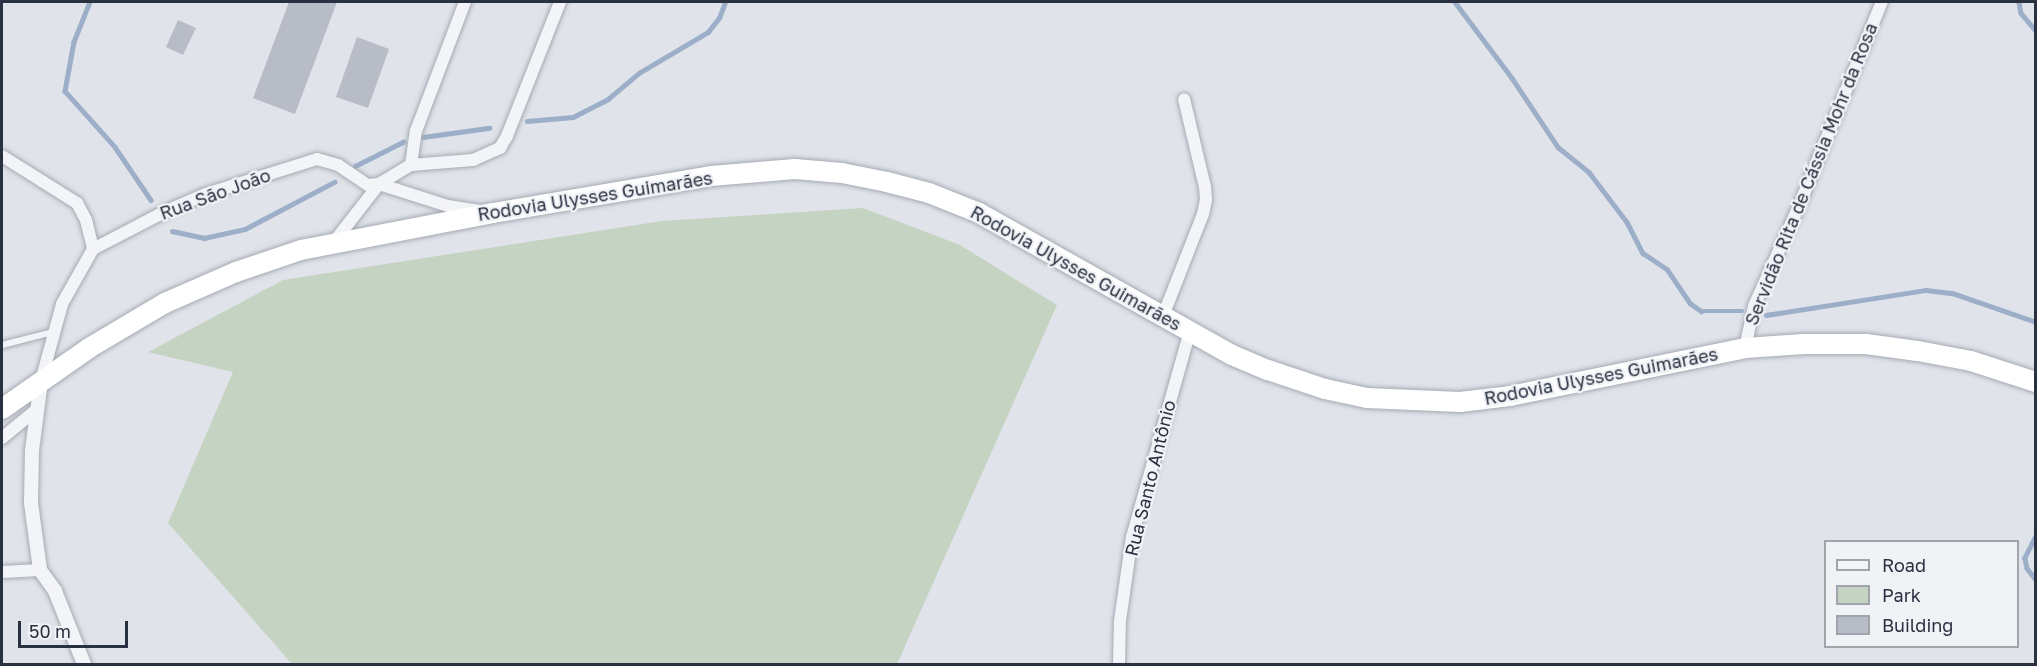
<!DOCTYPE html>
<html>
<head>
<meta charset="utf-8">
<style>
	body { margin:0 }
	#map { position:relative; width:2037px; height:666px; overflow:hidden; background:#e0e3e9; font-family:"Golos Text",sans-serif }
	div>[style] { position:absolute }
	.green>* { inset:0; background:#c5d3c2 }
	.stream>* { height:4.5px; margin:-2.25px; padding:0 2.25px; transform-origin:2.25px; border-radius:2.25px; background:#9caec8 }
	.building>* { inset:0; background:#b8bcc6 }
	.roads { filter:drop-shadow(0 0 2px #a5aab3) drop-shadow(0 0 2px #a5aab3) }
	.service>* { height:6px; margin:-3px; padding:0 3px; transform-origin:3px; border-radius:3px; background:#f3f4f7 }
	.minor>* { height:12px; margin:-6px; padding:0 6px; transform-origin:6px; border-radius:6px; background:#f3f4f7 }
	.tertiary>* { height:14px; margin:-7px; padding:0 7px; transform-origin:7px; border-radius:7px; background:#f3f4f7 }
	.trunk>* { height:20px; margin:-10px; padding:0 10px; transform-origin:10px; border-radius:10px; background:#fff }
	span { translate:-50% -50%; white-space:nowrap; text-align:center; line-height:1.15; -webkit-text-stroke:4.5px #f0f2f6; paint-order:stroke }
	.street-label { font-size:18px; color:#293040 }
	.frame { position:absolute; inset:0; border:3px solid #293040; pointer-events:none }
	.legend { position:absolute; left:1824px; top:540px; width:195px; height:108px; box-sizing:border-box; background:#f0f2f6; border:2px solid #a0a4ad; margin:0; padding:8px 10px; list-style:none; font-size:18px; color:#293040 }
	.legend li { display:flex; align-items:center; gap:12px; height:30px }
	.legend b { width:30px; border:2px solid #a0a4ad }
	.scale { position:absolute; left:18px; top:621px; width:110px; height:27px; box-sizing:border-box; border:3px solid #293040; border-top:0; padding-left:8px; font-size:18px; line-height:21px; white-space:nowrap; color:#293040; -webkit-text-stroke:4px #f0f2f6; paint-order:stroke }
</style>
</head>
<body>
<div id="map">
	<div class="green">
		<i style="clip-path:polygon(863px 208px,960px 245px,1057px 305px,897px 664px,292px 664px,168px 523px,233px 372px,148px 352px,283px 280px,662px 221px)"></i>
	</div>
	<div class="stream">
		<i style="left:90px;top:2px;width:43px;rotate:111.8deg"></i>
		<i style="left:74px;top:42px;width:50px;rotate:100.4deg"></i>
		<i style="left:65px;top:91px;width:75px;rotate:48.2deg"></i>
		<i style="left:115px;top:147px;width:64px;rotate:55.8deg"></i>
		<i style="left:1455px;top:2px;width:95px;rotate:53.1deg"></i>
		<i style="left:1512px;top:78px;width:83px;rotate:56.3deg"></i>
		<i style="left:1558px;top:147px;width:40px;rotate:39deg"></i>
		<i style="left:1589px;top:172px;width:63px;rotate:52.8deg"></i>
		<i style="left:1627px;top:222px;width:35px;rotate:63deg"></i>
		<i style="left:1643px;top:253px;width:29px;rotate:34deg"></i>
		<i style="left:1667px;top:269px;width:41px;rotate:55.9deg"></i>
		<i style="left:1690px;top:303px;width:14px;rotate:36deg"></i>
		<i style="left:1701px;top:311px;width:41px"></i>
		<i style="left:2019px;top:2px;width:11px;rotate:80deg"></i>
		<i style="left:2021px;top:13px;width:23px;rotate:50deg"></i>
		<i style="left:527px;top:121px;width:46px;rotate:-5deg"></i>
		<i style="left:573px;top:117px;width:39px;rotate:-27deg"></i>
		<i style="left:608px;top:99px;width:40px;rotate:-40deg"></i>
		<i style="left:639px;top:73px;width:80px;rotate:-30.7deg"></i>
		<i style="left:708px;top:32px;width:18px;rotate:-52deg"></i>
		<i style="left:719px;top:18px;width:17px;rotate:-69deg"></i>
		<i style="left:423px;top:137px;width:67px;rotate:-7.8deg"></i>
		<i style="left:355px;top:166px;width:54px;rotate:-26.6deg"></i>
		<i style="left:172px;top:231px;width:33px;rotate:12deg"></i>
		<i style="left:204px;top:238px;width:42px;rotate:-12.4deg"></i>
		<i style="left:245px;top:229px;width:101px;rotate:-27.8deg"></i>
		<i style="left:1766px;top:315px;width:162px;rotate:-8.9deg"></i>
		<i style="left:1926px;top:290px;width:26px;rotate:7deg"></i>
		<i style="left:1952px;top:293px;width:89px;rotate:19deg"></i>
		<i style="left:2036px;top:536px;width:25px;rotate:117deg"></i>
		<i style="left:2025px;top:558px;width:10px;rotate:79deg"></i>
		<i style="left:2027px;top:568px;width:15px;rotate:53deg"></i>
	</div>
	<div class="building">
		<i style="clip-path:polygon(289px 2px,337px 2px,295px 114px,253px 98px)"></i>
		<i style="clip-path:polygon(178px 20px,196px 28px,183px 55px,166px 47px)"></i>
		<i style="clip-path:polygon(357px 37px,389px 49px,368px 108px,336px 97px)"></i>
	</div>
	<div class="roads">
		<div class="service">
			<i style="left:2px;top:345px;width:53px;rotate:-14.3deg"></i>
		</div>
		<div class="minor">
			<i style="left:2px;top:156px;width:89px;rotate:32.1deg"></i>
			<i style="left:77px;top:203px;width:19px;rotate:62deg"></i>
			<i style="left:86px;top:220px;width:30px;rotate:76deg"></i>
			<i style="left:411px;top:165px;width:34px;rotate:-82deg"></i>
			<i style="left:416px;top:131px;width:138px;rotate:-69.2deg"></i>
			<i style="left:334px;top:242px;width:73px;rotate:-52.2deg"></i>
			<i style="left:379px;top:184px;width:72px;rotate:17.7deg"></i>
			<i style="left:448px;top:206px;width:32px;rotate:9deg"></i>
			<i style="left:1163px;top:316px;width:110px;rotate:-68.6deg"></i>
			<i style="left:1203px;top:214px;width:14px;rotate:-78deg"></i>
			<i style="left:1206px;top:200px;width:13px;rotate:-94deg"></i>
			<i style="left:1205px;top:187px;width:90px;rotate:-103.4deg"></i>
			<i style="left:1745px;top:348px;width:43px;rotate:-77.9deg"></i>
			<i style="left:1754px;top:306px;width:110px;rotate:-65.8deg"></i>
			<i style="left:1799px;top:206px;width:220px;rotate:-67.9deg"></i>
			<i style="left:41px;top:381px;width:80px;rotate:-74.7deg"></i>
			<i style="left:62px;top:304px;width:63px;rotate:-60.6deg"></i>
			<i style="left:93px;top:249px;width:80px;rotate:-27.5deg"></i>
			<i style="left:164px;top:212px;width:46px;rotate:-23.2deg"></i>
			<i style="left:206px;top:194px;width:116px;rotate:-17.5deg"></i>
			<i style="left:317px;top:159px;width:22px;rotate:16deg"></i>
			<i style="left:338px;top:165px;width:36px;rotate:34deg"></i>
			<i style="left:368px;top:185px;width:11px;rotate:-5deg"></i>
			<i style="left:379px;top:184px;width:37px;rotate:-31deg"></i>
			<i style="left:411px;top:165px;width:62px;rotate:-4.6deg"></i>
			<i style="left:473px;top:160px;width:30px;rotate:-24deg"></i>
			<i style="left:500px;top:148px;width:14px;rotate:-60deg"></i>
			<i style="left:507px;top:136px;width:144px;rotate:-68.4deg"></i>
			<i style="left:2px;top:438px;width:44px;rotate:-39.5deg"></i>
			<i style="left:2px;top:572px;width:38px;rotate:-3deg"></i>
			<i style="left:1119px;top:664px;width:43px;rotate:-88.7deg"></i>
			<i style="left:1120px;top:621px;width:85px;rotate:-81.9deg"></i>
			<i style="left:1132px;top:537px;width:215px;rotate:-74.3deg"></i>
		</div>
		<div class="tertiary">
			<i style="left:41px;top:381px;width:70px;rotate:97.4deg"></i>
			<i style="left:32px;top:450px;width:53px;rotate:91.1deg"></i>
			<i style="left:31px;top:503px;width:68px;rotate:82.3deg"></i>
			<i style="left:40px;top:570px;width:26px;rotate:54deg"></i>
			<i style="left:55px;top:591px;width:79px;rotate:68.3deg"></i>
		</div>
		<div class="trunk">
			<i style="left:2px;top:409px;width:106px;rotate:-35deg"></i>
			<i style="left:89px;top:348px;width:88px;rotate:-30.6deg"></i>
			<i style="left:165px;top:303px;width:77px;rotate:-23.6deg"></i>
			<i style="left:236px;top:272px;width:69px;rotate:-18.7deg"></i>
			<i style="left:301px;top:250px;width:196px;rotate:-10.9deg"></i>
			<i style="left:493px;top:213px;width:221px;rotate:-9.6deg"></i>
			<i style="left:711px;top:176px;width:84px;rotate:-4.8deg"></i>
			<i style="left:795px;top:169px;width:47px;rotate:4.9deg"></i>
			<i style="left:842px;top:173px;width:46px;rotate:11.3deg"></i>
			<i style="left:887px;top:182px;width:43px;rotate:14.7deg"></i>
			<i style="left:929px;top:193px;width:54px;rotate:21.8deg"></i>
			<i style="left:979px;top:213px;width:290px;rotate:29.3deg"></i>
			<i style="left:1232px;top:355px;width:39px;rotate:23deg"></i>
			<i style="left:1268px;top:370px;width:60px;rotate:18.4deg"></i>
			<i style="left:1325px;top:389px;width:43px;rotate:12.1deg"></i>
			<i style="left:1367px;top:398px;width:93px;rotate:2.5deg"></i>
			<i style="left:1460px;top:402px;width:50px;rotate:-6.8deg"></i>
			<i style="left:1510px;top:396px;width:240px;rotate:-11.5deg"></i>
			<i style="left:1745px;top:348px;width:59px;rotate:-3.9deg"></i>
			<i style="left:1804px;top:344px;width:62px"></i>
			<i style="left:1866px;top:344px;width:52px;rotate:7.7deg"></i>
			<i style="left:1918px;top:351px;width:54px;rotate:10.7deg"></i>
			<i style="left:1971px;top:361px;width:68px;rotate:17.9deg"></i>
		</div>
	</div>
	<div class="street-label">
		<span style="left:1811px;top:174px;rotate:-68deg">Servidão Rita de Cássia Mohr da Rosa</span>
		<span style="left:215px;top:194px;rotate:-20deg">Rua São João</span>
		<span style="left:595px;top:196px;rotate:-9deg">Rodovia Ulysses Guimarães</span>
		<span style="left:1076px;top:268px;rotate:29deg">Rodovia Ulysses Guimarães</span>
		<span style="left:1601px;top:376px;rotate:-11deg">Rodovia Ulysses Guimarães</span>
		<span style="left:1150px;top:478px;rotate:-76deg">Rua Santo Antônio</span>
	</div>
	<div class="frame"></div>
	<ul class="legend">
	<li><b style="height:8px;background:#f3f4f7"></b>Road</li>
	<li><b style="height:16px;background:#c5d3c2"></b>Park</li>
	<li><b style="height:16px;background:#b8bcc6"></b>Building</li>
	</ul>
	<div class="scale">50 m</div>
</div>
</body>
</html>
